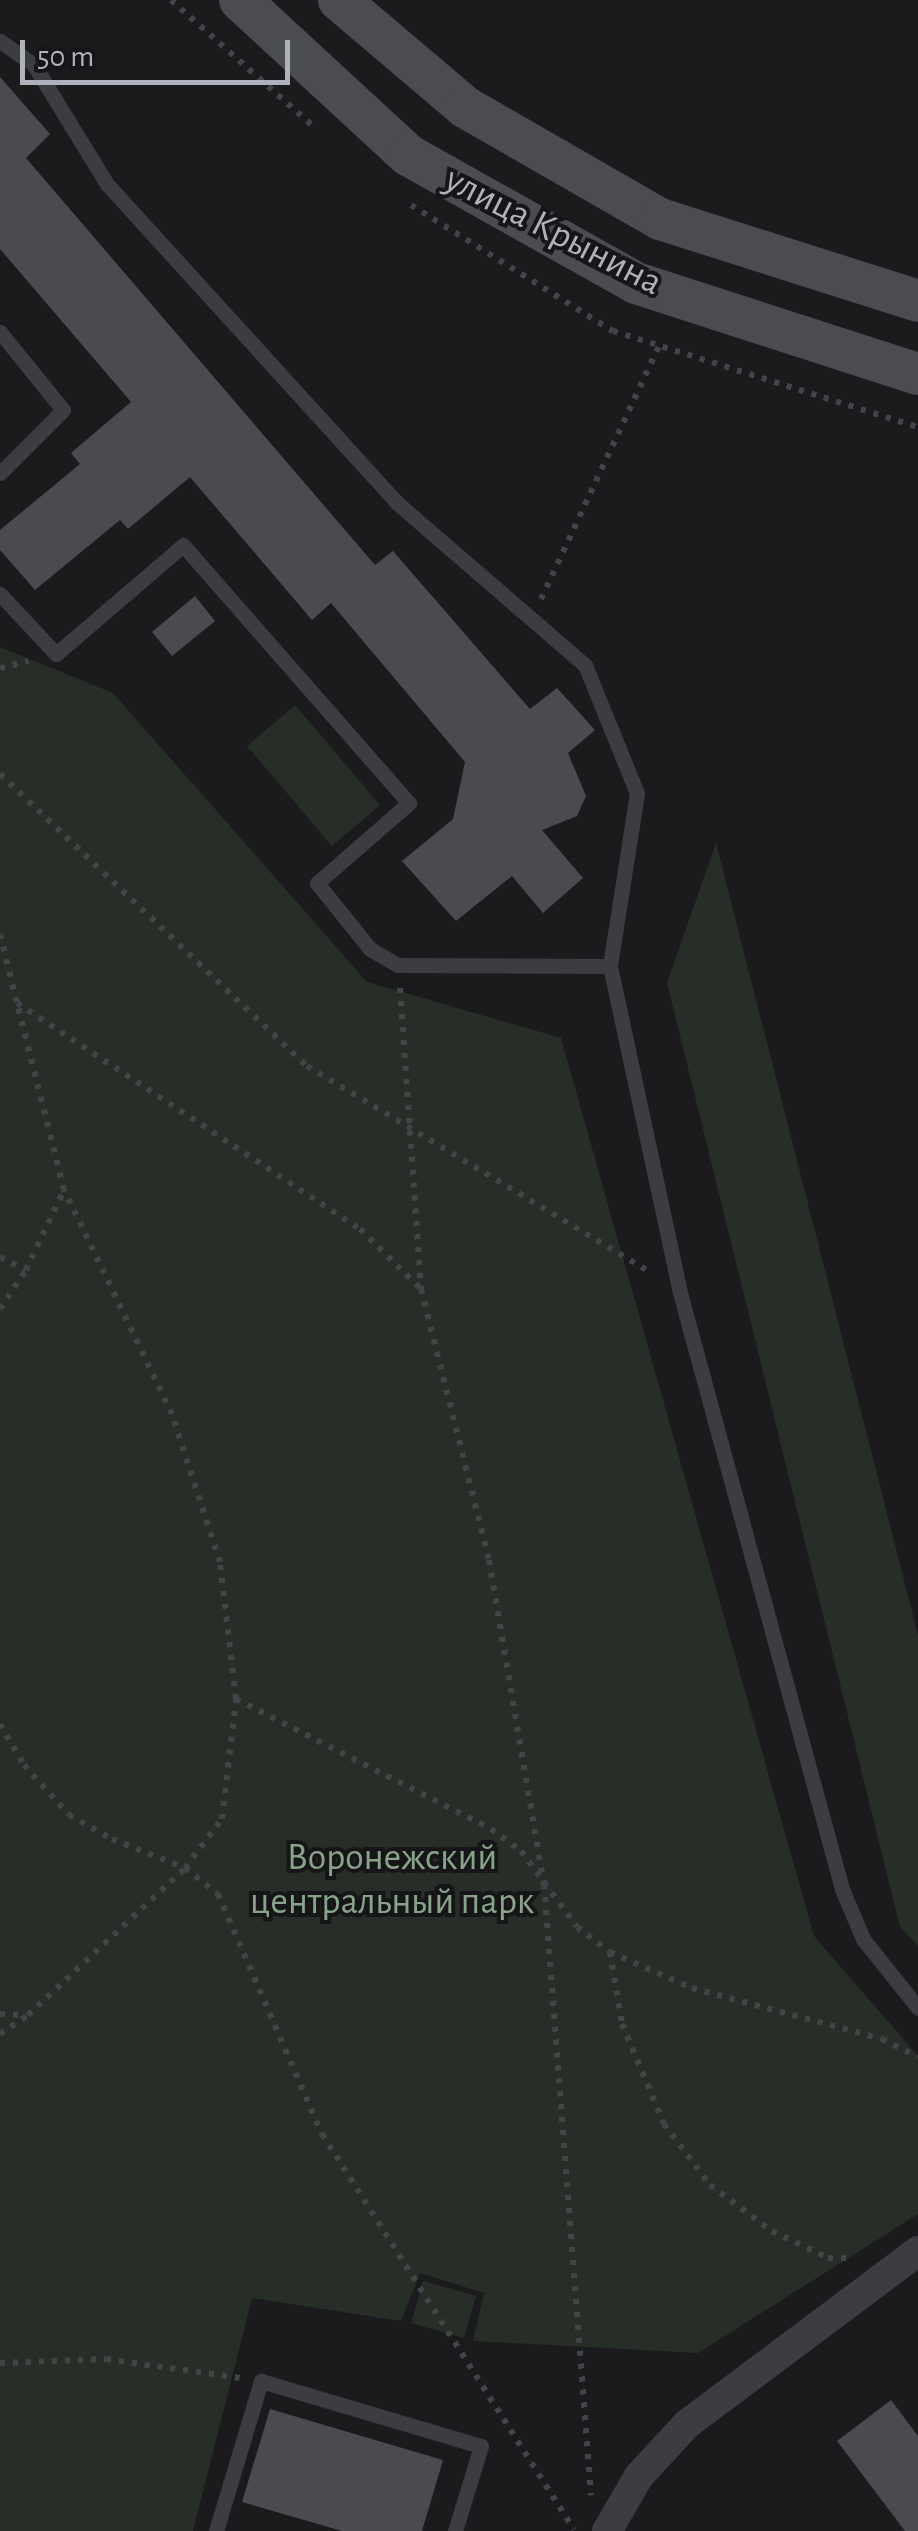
<!DOCTYPE html>
<html>
<head>
<meta charset="utf-8">
<style>
	body { margin:0 }
	#map { position:relative; width:918px; height:2531px; overflow:hidden; background:#1b1b1d; font-family:"Alegreya Sans",sans-serif }
	div>[style] { position:absolute }
	.green>* { inset:0; background:#272e28 }
	.building>* { inset:0; background:#4a4b4e }
	.path>* { height:6px; margin-top:-3px; transform-origin:0; background:repeating-linear-gradient(90deg,#424448 0 5px,transparent 0 13px) }
	.lane>* { height:15px; margin:-7.5px; padding:0 7.5px; transform-origin:7.5px; border-radius:7.5px; background:#3c3d41 }
	.street>* { height:30px; margin:-15px; padding:0 15px; transform-origin:15px; border-radius:15px; background:#3c3d41 }
	.secondary>* { height:42px; margin:-21px; padding:0 21px; transform-origin:21px; border-radius:21px; background:#4a4c51 }
	span { translate:-50% -50%; white-space:nowrap; text-align:center; line-height:1.15; -webkit-text-stroke:8px #161618; paint-order:stroke }
	.street-label { font-size:38px; color:#afb2ba }
	.park-label { font-size:38px; color:#88a38a }
	.scale { position:absolute; left:20px; top:40px; width:270px; height:45px; box-sizing:border-box; border:5px solid #afb2ba; border-top:0; padding-left:12px; font-size:30px; line-height:35px; white-space:nowrap; color:#afb2ba; -webkit-text-stroke:8px #161618; paint-order:stroke }
</style>
</head>
<body>
<div id="map">
	<div class="green">
		<i style="clip-path:polygon(0 647px,113px 693px,367px 982px,561px 1038px,814px 1936px,918px 2056px,918px 2214px,698px 2353px,473px 2341px,484px 2293px,420px 2273px,401px 2321px,252px 2298px,193px 2531px,0 2531px)"></i>
		<i style="clip-path:polygon(295px 705px,380px 805px,332px 846px,247px 746px)"></i>
		<i style="clip-path:polygon(716px 843px,918px 1635px,918px 1946px,900px 1927px,667px 983px)"></i>
		<i style="clip-path:polygon(423px 2281px,476px 2296px,464px 2338px,411px 2323px)"></i>
	</div>
	<div class="building">
		<i style="clip-path:polygon(0 77px,50px 134px,26px 158px,375px 565px,393px 551px,530px 709px,557px 688px,595px 730px,568px 753px,586px 796px,577px 816px,542px 830px,583px 878px,543px 913px,512px 876px,456px 921px,402px 861px,453px 819px,465px 762px,331px 603px,312px 620px,190px 477px,128px 529px,120px 520px,35px 590px,0 550px,0 530px,80px 464px,71px 453px,131px 402px,0 249px)"></i>
		<i style="clip-path:polygon(195px 596px,215px 621px,172px 656px,152px 632px)"></i>
		<i style="clip-path:polygon(891px 2400px,918px 2436px,918px 2531px,905px 2531px,837px 2441px)"></i>
		<i style="clip-path:polygon(270px 2409px,443px 2460px,422px 2531px,342px 2531px,242px 2502px)"></i>
	</div>
	<div class="path">
		<i style="left:171px;top:0;width:188px;rotate:41.6deg"></i>
		<i style="left:411px;top:205px;width:238px;rotate:32deg"></i>
		<i style="left:613px;top:331px;width:320px;rotate:17.5deg"></i>
		<i style="left:541px;top:599px;width:279px;rotate:-65deg"></i>
		<i style="left:0;top:668px;width:29px;rotate:-14deg"></i>
		<i style="left:0;top:774px;width:424px;rotate:43.6deg"></i>
		<i style="left:307px;top:1066px;width:400px;rotate:31deg"></i>
		<i style="left:0;top:934px;width:71px;rotate:76.2deg"></i>
		<i style="left:17px;top:1003px;width:411px;rotate:33.4deg"></i>
		<i style="left:360px;top:1229px;width:84px;rotate:44.5deg"></i>
		<i style="left:400px;top:988px;width:302px;rotate:86deg"></i>
		<i style="left:421px;top:1289px;width:279px;rotate:75.9deg"></i>
		<i style="left:489px;top:1560px;width:329px;rotate:80.4deg"></i>
		<i style="left:544px;top:1884px;width:613px;rotate:85.6deg"></i>
		<i style="left:0;top:1257px;width:29px;rotate:27deg"></i>
		<i style="left:0;top:1309px;width:47px;rotate:-56.3deg"></i>
		<i style="left:26px;top:1270px;width:86px;rotate:-64.6deg"></i>
		<i style="left:236px;top:1699px;width:286px;rotate:27deg"></i>
		<i style="left:491px;top:1829px;width:37px;rotate:36deg"></i>
		<i style="left:521px;top:1851px;width:94px;rotate:53.6deg"></i>
		<i style="left:577px;top:1927px;width:41px;rotate:37.1deg"></i>
		<i style="left:610px;top:1952px;width:90px;rotate:23.7deg"></i>
		<i style="left:692px;top:1988px;width:197px;rotate:15deg"></i>
		<i style="left:882px;top:2039px;width:40px;rotate:26.6deg"></i>
		<i style="left:0;top:1724px;width:48px;rotate:59.7deg"></i>
		<i style="left:24px;top:1765px;width:67px;rotate:48deg"></i>
		<i style="left:69px;top:1815px;width:49px;rotate:29.2deg"></i>
		<i style="left:112px;top:1839px;width:79px;rotate:21.7deg"></i>
		<i style="left:185px;top:1868px;width:42px;rotate:38.2deg"></i>
		<i style="left:218px;top:1894px;width:262px;rotate:66.6deg"></i>
		<i style="left:322px;top:2134px;width:469px;rotate:57.5deg"></i>
		<i style="left:610px;top:1952px;width:73px;rotate:80.5deg"></i>
		<i style="left:622px;top:2024px;width:108px;rotate:67.2deg"></i>
		<i style="left:664px;top:2124px;width:76px;rotate:53deg"></i>
		<i style="left:710px;top:2185px;width:77px;rotate:36.6deg"></i>
		<i style="left:772px;top:2231px;width:62px;rotate:25.7deg"></i>
		<i style="left:828px;top:2258px;width:25px"></i>
		<i style="left:0;top:2014px;width:27px;rotate:2deg"></i>
		<i style="left:0;top:2034px;width:34px;rotate:-34deg"></i>
		<i style="left:28px;top:2015px;width:215px;rotate:-43.1deg"></i>
		<i style="left:185px;top:1868px;width:61px;rotate:-52.9deg"></i>
		<i style="left:222px;top:1819px;width:121px;rotate:-83.3deg"></i>
		<i style="left:236px;top:1699px;width:138px;rotate:-96.7deg"></i>
		<i style="left:220px;top:1562px;width:156px;rotate:-108deg"></i>
		<i style="left:172px;top:1414px;width:249px;rotate:-115.7deg"></i>
		<i style="left:64px;top:1190px;width:193px;rotate:-104.1deg"></i>
		<i style="left:0;top:2363px;width:106px;rotate:-2.2deg"></i>
		<i style="left:106px;top:2359px;width:135px;rotate:8.1deg"></i>
	</div>
	<div class="lane">
		<i style="left:0;top:41px;width:42px;rotate:35.2deg"></i>
		<i style="left:34px;top:65px;width:140px;rotate:58.5deg"></i>
		<i style="left:107px;top:184px;width:430px;rotate:47.7deg"></i>
		<i style="left:396px;top:502px;width:250px;rotate:40.8deg"></i>
		<i style="left:585px;top:665px;width:138px;rotate:67.9deg"></i>
		<i style="left:637px;top:793px;width:175px;rotate:98.9deg"></i>
		<i style="left:610px;top:966px;width:330px;rotate:77.9deg"></i>
		<i style="left:679px;top:1289px;width:622px;rotate:74.8deg"></i>
		<i style="left:842px;top:1889px;width:54px;rotate:67.2deg"></i>
		<i style="left:863px;top:1939px;width:88px;rotate:51.4deg"></i>
		<i style="left:0;top:332px;width:100px;rotate:51.1deg"></i>
		<i style="left:63px;top:410px;width:89px;rotate:135deg"></i>
		<i style="left:0;top:594px;width:82px;rotate:47deg"></i>
		<i style="left:56px;top:654px;width:167px;rotate:-40.6deg"></i>
		<i style="left:183px;top:545px;width:343px;rotate:48.8deg"></i>
		<i style="left:409px;top:803px;width:122px;rotate:139deg"></i>
		<i style="left:317px;top:883px;width:85px;rotate:51.2deg"></i>
		<i style="left:370px;top:949px;width:32px;rotate:30deg"></i>
		<i style="left:398px;top:965px;width:212px;rotate:0.3deg"></i>
		<i style="left:216px;top:2531px;width:157px;rotate:-73.3deg"></i>
		<i style="left:261px;top:2381px;width:229px;rotate:16.5deg"></i>
		<i style="left:481px;top:2446px;width:89px;rotate:107deg"></i>
	</div>
	<div class="street">
		<i style="left:607px;top:2531px;width:64px;rotate:-59.8deg"></i>
		<i style="left:639px;top:2476px;width:71px;rotate:-47.3deg"></i>
		<i style="left:687px;top:2424px;width:289px;rotate:-36.8deg"></i>
	</div>
	<div class="secondary">
		<i style="left:240px;top:0;width:229px;rotate:42.7deg"></i>
		<i style="left:408px;top:155px;width:261px;rotate:29.3deg"></i>
		<i style="left:636px;top:283px;width:296px;rotate:17.9deg"></i>
		<i style="left:339px;top:0;width:165px;rotate:40.3deg"></i>
		<i style="left:465px;top:107px;width:225px;rotate:29.9deg"></i>
		<i style="left:660px;top:219px;width:271px;rotate:17.6deg"></i>
	</div>
	<div class="street-label">
		<span style="left:553px;top:232px;rotate:27deg">улица Крынина</span>
	</div>
	<div class="park-label">
		<span style="left:392px;top:1881px">Воронежский<br>центральный парк</span>
	</div>
	<div class="scale">50 m</div>
</div>
</body>
</html>
